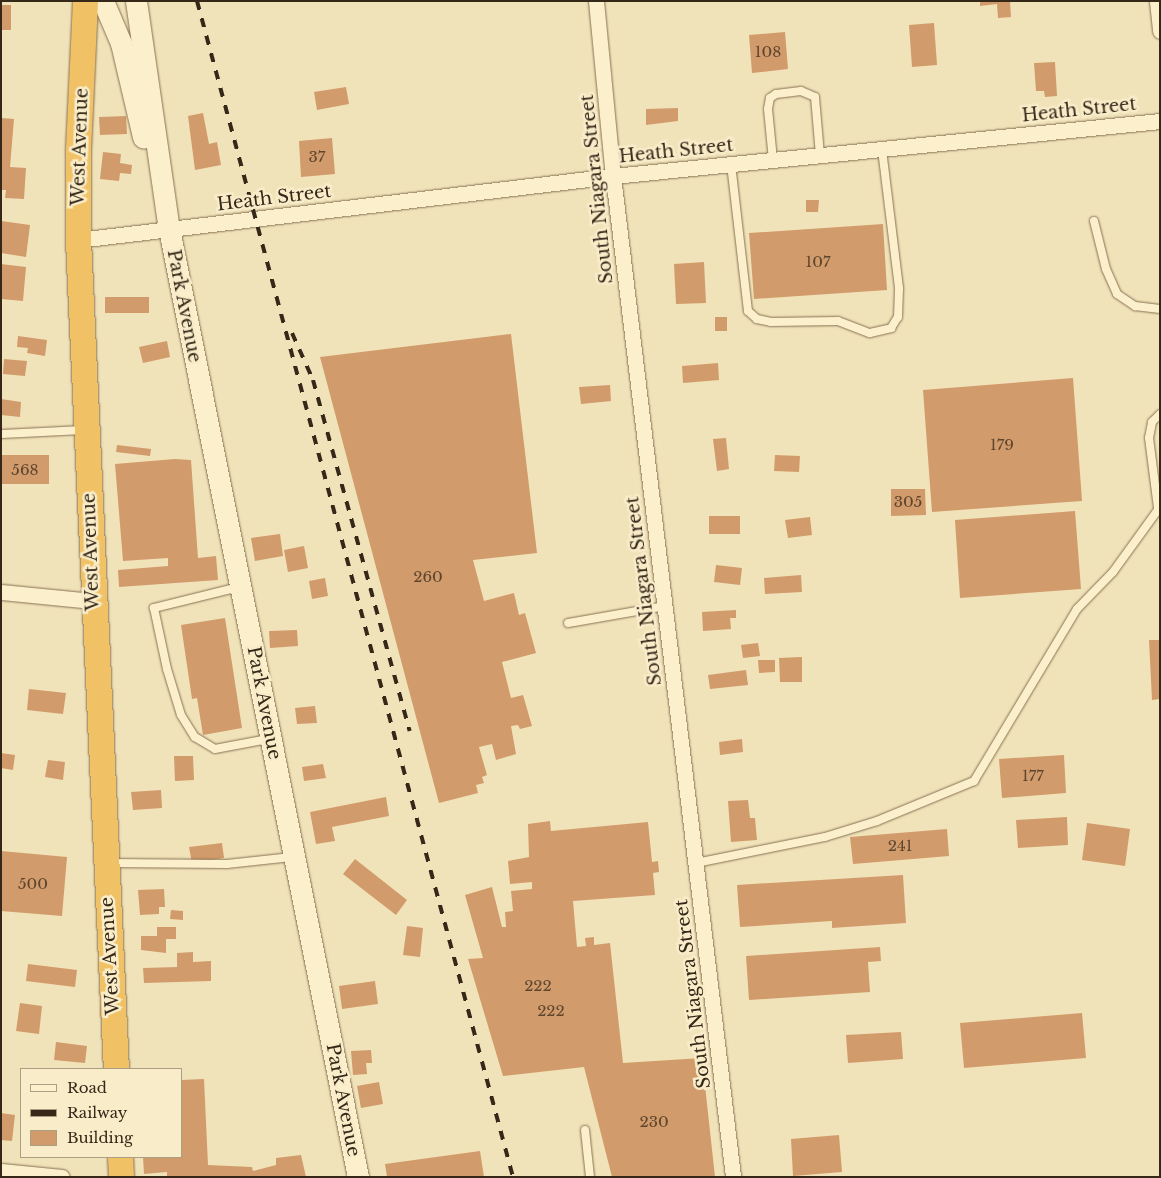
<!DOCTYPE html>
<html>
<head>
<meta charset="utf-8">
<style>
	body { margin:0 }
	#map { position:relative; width:1161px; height:1178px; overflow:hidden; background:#f1e3b9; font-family:"Libre Baskerville",serif }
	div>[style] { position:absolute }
	.building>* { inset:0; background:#d29b6b }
	.roads { filter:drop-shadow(0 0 1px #887153) drop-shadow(0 0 1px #887153) }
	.service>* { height:8px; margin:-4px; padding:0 4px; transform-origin:4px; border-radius:4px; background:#fbefcc }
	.minor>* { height:15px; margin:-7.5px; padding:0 7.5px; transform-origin:7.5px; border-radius:7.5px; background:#fbefcc }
	.secondary>* { height:21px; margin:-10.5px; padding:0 10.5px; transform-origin:10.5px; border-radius:10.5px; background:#fbefcc }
	.trunk>* { height:25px; margin:-12.5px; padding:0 12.5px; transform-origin:12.5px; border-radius:12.5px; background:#f1c166 }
	.rail>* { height:4px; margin-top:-2px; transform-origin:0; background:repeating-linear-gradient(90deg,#362819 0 9px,transparent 0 18px) }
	span { translate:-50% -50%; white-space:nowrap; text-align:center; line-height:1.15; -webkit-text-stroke:5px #f8ecc9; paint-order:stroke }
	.number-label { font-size:15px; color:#5d452e }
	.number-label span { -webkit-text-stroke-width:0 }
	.street-label { font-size:18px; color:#362819 }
	.frame { position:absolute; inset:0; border:2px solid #362819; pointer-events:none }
	.legend { position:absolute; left:20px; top:1068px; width:162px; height:90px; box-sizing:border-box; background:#f8ecc9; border:1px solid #aa9e83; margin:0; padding:6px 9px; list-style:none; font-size:15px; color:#362819 }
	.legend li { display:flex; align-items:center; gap:10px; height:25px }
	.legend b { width:25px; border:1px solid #aa9e83 }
</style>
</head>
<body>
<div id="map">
	<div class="building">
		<i style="clip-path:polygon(980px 1px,1010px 1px,1011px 17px,998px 18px,997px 4px,980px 6px)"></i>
		<i style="clip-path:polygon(1px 5px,11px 5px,11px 30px,1px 30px)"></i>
		<i style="clip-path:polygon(934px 23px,937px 65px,912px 67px,909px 25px)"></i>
		<i style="clip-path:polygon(785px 32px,788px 69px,752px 73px,749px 35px)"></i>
		<i style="clip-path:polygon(1055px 62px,1057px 96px,1045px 97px,1044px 91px,1036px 91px,1034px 63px)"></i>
		<i style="clip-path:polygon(346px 87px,349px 104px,317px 110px,314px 92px)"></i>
		<i style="clip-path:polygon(678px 108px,678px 121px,646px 125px,646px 109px)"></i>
		<i style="clip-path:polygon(203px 113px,209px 144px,217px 142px,221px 165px,195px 170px,188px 116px)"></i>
		<i style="clip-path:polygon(126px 116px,127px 134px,100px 135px,99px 117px)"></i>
		<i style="clip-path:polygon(1px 118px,14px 119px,10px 167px,26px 168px,24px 199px,5px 198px,6px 190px,1px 190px)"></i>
		<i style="clip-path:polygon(332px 138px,335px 174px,301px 177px,299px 141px)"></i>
		<i style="clip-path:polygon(103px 152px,121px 154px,120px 163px,132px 165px,131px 174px,120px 173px,119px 181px,100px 179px)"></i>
		<i style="clip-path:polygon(806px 200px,819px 200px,818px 212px,806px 212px)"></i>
		<i style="clip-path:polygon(1px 221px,30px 225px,26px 257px,1px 253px)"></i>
		<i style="clip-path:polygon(883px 224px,887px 290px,754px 299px,749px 233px)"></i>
		<i style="clip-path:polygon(704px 262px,706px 303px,676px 304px,674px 264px)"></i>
		<i style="clip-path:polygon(1px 264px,26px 267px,23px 301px,1px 299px)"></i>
		<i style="clip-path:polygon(105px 297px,149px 297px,149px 313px,105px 313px)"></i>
		<i style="clip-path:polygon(715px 317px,727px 317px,727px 331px,715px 331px)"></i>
		<i style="clip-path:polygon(511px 334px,537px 553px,473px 560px,484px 601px,514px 593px,519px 615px,525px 613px,536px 653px,502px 662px,511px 698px,523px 695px,532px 726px,520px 729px,518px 725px,511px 726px,516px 754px,496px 760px,492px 744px,479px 747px,487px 775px,482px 777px,484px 783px,476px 785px,478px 793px,439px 803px,320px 357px)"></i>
		<i style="clip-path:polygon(18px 336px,47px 340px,45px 356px,27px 353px,28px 348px,17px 347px)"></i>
		<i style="clip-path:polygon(167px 341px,170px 357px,143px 363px,139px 347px)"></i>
		<i style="clip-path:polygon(4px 359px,27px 361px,25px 376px,3px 374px)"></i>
		<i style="clip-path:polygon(718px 363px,719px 380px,683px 383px,682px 366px)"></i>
		<i style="clip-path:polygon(1073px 378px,1082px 501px,932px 512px,923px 390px)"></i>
		<i style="clip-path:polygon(610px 385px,611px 401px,581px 404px,579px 387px)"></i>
		<i style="clip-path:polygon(1px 399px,21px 402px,20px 417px,1px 415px)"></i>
		<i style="clip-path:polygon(726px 438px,729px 469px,717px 471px,713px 439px)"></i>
		<i style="clip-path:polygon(117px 445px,151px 449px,150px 456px,116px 452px)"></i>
		<i style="clip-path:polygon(1px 455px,49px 455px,49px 484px,1px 484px)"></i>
		<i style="clip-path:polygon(775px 455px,800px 456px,799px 472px,774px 471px)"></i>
		<i style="clip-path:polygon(175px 459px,191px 460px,198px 558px,216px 556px,218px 580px,119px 587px,118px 570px,168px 566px,168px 558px,123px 561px,115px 464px)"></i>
		<i style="clip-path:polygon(891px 489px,925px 489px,926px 515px,891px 516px)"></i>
		<i style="clip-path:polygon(1075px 511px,1081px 589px,960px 598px,955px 520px)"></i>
		<i style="clip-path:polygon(709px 516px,740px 516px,740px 534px,709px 534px)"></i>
		<i style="clip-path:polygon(810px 517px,812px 535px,788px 538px,785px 520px)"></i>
		<i style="clip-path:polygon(280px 534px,283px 556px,255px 561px,251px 538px)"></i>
		<i style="clip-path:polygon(304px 546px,308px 568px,288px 572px,284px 550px)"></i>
		<i style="clip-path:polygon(716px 565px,742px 568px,740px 585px,714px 582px)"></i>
		<i style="clip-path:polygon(801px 575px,802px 592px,765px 594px,764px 578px)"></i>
		<i style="clip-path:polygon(325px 578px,328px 596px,312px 599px,309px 581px)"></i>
		<i style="clip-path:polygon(736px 610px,736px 618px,730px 618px,731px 629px,703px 631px,702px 612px)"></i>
		<i style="clip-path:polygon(225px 618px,242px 728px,203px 735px,197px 698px,192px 699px,181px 625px)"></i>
		<i style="clip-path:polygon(297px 630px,298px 646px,270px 648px,269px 631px)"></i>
		<i style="clip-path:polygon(1149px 640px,1160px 640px,1160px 699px,1152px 700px)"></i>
		<i style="clip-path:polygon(758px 643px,760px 656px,743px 658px,741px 645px)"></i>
		<i style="clip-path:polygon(802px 657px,802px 682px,780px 682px,779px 658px)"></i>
		<i style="clip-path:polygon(758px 660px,775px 660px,775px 672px,759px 673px)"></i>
		<i style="clip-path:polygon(746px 670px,748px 685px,710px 689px,708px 675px)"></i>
		<i style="clip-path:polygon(29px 689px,66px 693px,63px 714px,27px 710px)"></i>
		<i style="clip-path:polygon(315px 706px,317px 723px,297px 724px,295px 708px)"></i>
		<i style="clip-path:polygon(742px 739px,743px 752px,720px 755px,719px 742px)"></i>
		<i style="clip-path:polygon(1px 753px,15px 755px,13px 770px,1px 768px)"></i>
		<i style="clip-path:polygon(1064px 755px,1066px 793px,1002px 798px,999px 759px)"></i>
		<i style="clip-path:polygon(174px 756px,193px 756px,194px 780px,175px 781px)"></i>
		<i style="clip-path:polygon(48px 760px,65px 762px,63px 780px,45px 777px)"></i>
		<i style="clip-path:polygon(323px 764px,326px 778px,304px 781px,302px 767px)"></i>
		<i style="clip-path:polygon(161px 790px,162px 808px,133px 810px,131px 792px)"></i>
		<i style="clip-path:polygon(386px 797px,389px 816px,332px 827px,335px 841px,316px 844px,310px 812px)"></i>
		<i style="clip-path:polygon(748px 800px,750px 818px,755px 818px,757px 840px,731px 842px,728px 801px)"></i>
		<i style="clip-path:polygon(1067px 817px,1068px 845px,1018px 848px,1016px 820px)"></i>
		<i style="clip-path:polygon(550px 821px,551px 831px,648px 822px,652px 862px,658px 861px,659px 872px,653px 873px,655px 895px,573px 901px,577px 947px,586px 946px,585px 938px,594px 937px,594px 945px,610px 943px,623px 1063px,702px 1058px,715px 1177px,612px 1177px,584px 1067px,503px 1076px,468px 959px,483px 958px,465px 895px,492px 887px,502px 927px,506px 927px,505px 912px,513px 911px,511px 891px,532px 889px,532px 882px,510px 884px,508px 861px,529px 857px,528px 824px)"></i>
		<i style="clip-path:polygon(1087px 823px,1130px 829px,1125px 866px,1082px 860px)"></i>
		<i style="clip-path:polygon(947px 829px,949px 856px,853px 864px,850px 837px)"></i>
		<i style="clip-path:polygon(222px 843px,224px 858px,192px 863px,189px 847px)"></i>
		<i style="clip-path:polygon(1px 851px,67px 857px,62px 916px,1px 911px)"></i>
		<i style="clip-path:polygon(355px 859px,407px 900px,396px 915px,343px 874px)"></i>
		<i style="clip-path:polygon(903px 875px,906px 923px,832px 928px,832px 921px,740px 927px,737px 885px)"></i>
		<i style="clip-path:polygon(164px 889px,165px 907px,159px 907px,159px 914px,140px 915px,138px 890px)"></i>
		<i style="clip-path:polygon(171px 910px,183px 911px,183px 920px,170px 919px)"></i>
		<i style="clip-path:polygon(407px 926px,423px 928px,420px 957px,403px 955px)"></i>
		<i style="clip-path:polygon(157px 927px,176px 927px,176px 939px,166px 939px,166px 953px,141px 950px,141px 936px,157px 936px)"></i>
		<i style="clip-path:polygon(880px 947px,881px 961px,868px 962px,870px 992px,749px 1000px,746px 956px)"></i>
		<i style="clip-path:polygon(193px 952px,193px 962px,211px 961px,211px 981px,144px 983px,143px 968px,177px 967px,177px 953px)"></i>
		<i style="clip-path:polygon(28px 964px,77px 970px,75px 987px,26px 981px)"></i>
		<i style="clip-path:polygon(375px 981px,378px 1004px,342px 1009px,339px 986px)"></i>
		<i style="clip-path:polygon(20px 1003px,42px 1006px,39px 1034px,16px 1031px)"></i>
		<i style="clip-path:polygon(1082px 1013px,1086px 1058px,964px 1068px,960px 1023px)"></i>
		<i style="clip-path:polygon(901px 1032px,903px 1059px,848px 1063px,846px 1035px)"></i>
		<i style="clip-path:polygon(56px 1042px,87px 1046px,85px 1063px,54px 1060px)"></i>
		<i style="clip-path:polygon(371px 1050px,372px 1063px,366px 1063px,367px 1074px,353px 1075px,351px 1051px)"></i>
		<i style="clip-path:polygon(204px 1079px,208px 1165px,252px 1167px,253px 1171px,276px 1165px,276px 1158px,301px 1155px,306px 1177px,167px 1177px,167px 1172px,144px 1174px,143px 1157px,181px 1157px,181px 1080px)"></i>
		<i style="clip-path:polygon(379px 1082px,383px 1104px,361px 1108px,357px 1086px)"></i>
		<i style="clip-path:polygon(1px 1113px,15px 1115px,12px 1141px,1px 1140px)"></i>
		<i style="clip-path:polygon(839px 1135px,842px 1172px,793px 1176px,791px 1139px)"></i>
		<i style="clip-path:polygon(480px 1151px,484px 1177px,387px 1177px,385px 1164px)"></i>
	</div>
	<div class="roads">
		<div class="service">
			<i style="left:773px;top:160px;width:51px;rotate:-95.6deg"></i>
			<i style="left:768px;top:109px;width:11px;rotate:-80deg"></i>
			<i style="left:770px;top:98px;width:7px;rotate:-34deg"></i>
			<i style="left:776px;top:94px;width:25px;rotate:-7deg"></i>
			<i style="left:801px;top:91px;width:15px;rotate:23deg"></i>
			<i style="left:815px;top:97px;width:58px;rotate:85.1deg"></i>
			<i style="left:731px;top:164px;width:148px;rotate:83.4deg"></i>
			<i style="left:748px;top:311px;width:12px;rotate:42deg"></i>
			<i style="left:757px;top:319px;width:14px;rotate:12deg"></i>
			<i style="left:771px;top:322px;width:67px;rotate:-0.9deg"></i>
			<i style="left:838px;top:321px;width:34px;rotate:21deg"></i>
			<i style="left:870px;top:333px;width:22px;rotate:-13deg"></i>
			<i style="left:891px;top:328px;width:13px;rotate:-58deg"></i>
			<i style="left:898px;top:317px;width:29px;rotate:-88deg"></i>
			<i style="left:899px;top:288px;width:140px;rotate:-97deg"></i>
			<i style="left:1094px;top:221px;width:49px;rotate:76deg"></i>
			<i style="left:1106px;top:269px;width:27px;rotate:66deg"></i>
			<i style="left:1117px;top:294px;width:22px;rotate:34deg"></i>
			<i style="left:1135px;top:306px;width:25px;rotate:7deg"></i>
			<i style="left:1px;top:434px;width:83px;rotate:-2.8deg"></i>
			<i style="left:1158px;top:508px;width:71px;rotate:-97.3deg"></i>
			<i style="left:1149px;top:438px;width:16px;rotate:-79deg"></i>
			<i style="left:1152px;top:422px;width:11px;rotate:-45deg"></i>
			<i style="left:239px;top:587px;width:88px;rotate:166.1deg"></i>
			<i style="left:154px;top:608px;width:62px;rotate:78deg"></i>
			<i style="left:167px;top:669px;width:48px;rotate:73.1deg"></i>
			<i style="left:181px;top:715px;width:26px;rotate:58deg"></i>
			<i style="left:195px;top:737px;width:23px;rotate:31deg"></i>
			<i style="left:215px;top:749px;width:54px;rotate:-10.7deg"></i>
			<i style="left:568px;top:623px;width:98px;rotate:-9.9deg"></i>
			<i style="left:109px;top:863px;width:118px;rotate:0.5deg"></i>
			<i style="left:227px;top:864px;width:65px;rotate:-6.1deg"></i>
			<i style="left:696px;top:863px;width:132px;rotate:-11.4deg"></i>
			<i style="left:825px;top:837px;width:54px;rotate:-17.1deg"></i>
			<i style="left:877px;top:821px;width:105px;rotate:-22.4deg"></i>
			<i style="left:974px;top:781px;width:200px;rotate:-59.1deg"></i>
			<i style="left:1077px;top:609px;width:52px;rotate:-45.8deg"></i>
			<i style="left:1113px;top:572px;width:80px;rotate:-54.1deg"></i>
			<i style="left:585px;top:1130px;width:47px;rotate:83.9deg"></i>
		</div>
		<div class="minor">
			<i style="left:596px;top:1px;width:176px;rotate:84.5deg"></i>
			<i style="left:613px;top:176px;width:1008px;rotate:83.16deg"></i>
			<i style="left:1157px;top:1px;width:30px;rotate:84deg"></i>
			<i style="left:78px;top:240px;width:539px;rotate:-6.82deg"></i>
			<i style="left:613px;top:176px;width:550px;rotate:-5.74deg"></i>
			<i style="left:1px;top:592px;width:92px;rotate:5.6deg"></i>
			<i style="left:1px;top:1171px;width:61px;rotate:5.6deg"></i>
		</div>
		<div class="secondary">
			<i style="left:103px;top:1px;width:46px;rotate:66.8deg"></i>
			<i style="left:121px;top:43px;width:97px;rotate:76.8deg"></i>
			<i style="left:136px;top:1px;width:230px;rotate:81.8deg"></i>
			<i style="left:169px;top:229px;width:967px;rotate:78.72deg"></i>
		</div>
		<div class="trunk">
			<i style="left:85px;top:1px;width:151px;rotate:92.7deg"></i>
			<i style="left:78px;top:152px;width:88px;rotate:90deg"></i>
			<i style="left:78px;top:240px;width:830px;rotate:87.38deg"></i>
			<i style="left:120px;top:1157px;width:20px;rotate:87deg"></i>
		</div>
	</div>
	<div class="rail">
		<i style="left:197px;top:1px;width:1218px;rotate:74.96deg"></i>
		<i style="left:292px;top:333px;width:51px;rotate:65.9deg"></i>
		<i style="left:313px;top:380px;width:364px;rotate:74.6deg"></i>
	</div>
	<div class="number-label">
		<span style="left:768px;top:52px">108</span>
		<span style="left:317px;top:157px">37</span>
		<span style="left:818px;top:262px">107</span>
		<span style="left:1002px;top:445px">179</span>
		<span style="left:25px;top:470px">568</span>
		<span style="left:908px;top:502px">305</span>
		<span style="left:428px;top:577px">260</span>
		<span style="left:1033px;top:776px">177</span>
		<span style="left:900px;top:846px">241</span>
		<span style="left:33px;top:884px">500</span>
		<span style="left:538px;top:986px">222</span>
		<span style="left:551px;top:1011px">222</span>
		<span style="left:654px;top:1122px">230</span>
	</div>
	<div class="street-label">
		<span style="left:1079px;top:110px;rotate:-6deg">Heath Street</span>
		<span style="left:80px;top:147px;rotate:-88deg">West Avenue</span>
		<span style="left:676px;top:151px;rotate:-6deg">Heath Street</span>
		<span style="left:597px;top:189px;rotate:-96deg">South Niagara Street</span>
		<span style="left:274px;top:198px;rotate:-7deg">Heath Street</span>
		<span style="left:184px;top:306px;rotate:79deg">Park Avenue</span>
		<span style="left:91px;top:552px;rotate:-92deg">West Avenue</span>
		<span style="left:644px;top:591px;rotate:-97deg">South Niagara Street</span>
		<span style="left:264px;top:703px;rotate:79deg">Park Avenue</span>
		<span style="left:110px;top:956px;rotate:-93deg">West Avenue</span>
		<span style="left:693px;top:994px;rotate:-97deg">South Niagara Street</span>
		<span style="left:343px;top:1100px;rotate:79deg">Park Avenue</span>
	</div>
	<div class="frame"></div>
	<ul class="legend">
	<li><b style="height:6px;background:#fbefcc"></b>Road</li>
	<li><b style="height:6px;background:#362819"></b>Railway</li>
	<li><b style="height:14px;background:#d29b6b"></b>Building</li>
	</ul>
</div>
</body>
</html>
